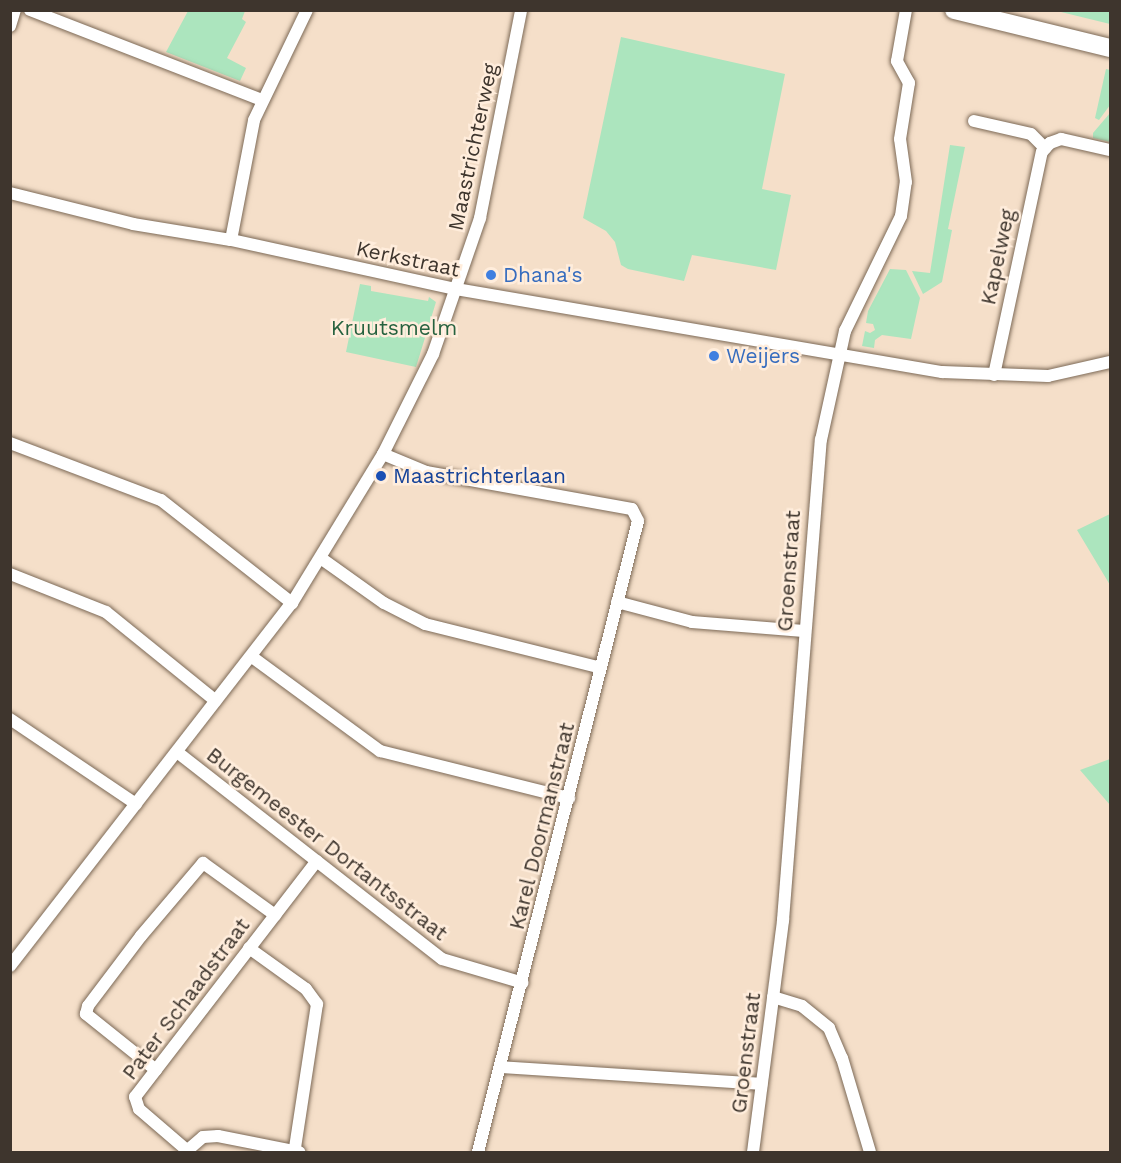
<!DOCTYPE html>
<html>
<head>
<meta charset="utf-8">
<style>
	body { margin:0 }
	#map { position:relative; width:1121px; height:1163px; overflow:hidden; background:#f5dfc9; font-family:"Work Sans",sans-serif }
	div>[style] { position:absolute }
	.green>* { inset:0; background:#ace5be }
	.roads { filter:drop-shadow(0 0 2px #7c6956) drop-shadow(0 0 2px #7c6956) }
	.street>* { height:12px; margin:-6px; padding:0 6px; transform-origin:6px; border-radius:6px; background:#fff }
	.secondary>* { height:18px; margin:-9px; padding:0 9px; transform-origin:9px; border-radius:9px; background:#fff }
	.dots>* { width:16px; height:16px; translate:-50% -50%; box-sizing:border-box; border:3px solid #ffeddc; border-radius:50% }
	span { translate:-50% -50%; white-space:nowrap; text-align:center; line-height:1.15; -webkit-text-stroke:5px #ffeddc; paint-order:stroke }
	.street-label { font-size:21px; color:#3e352d }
	.shop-label { font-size:21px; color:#366cbe }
	.left { translate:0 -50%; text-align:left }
	.park-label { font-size:21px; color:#27623f }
	.transit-label { font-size:21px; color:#164399 }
	.frame { position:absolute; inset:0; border:12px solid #3e352d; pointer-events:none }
</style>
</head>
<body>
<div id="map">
	<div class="green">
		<i style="clip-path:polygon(188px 11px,245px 11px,242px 19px,246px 22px,227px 58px,246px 68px,240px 81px,166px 52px)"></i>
		<i style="clip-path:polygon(1061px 11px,1110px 11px,1110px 24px,1061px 12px)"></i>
		<i style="clip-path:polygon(621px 37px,785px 74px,762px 189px,791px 195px,776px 270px,692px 255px,684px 281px,628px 269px,621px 265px,615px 242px,606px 231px,583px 218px)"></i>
		<i style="clip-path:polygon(1106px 69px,1110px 70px,1110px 105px,1099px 120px,1095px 118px)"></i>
		<i style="clip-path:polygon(1110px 113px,1110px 142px,1093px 138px,1093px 133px)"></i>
		<i style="clip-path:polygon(950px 145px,965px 147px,948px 229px,952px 230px,942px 282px,923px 294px,912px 271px,930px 273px)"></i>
		<i style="clip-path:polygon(890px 269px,906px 270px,920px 298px,911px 339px,882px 335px,875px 340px,874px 348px,862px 346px,865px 331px,870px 333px,875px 330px,873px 324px,866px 323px,868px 311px)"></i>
		<i style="clip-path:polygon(360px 284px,371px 286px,371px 291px,428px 301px,429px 297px,436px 302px,416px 367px,346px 352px)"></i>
		<i style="clip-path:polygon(1110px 514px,1110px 585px,1077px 530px)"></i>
		<i style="clip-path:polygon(1110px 759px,1110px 805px,1080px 770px)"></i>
	</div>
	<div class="roads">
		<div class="street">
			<i style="left:30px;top:10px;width:249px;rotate:21.2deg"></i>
			<i style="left:10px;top:26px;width:17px;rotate:-73deg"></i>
			<i style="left:974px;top:121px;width:58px;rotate:12.8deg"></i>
			<i style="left:1031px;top:134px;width:20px;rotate:45deg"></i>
			<i style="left:10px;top:193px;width:127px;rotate:14.1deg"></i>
			<i style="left:133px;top:224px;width:99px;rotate:9.3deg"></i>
			<i style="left:231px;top:240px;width:230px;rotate:12.3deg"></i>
			<i style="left:456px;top:289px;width:493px;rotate:9.7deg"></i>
			<i style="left:942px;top:372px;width:106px;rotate:2.2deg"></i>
			<i style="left:1048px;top:376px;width:64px;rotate:-12.7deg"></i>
			<i style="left:231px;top:240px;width:122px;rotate:-79.1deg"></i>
			<i style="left:254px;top:120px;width:122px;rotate:-64.3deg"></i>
			<i style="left:994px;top:375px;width:228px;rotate:-77.9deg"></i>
			<i style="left:1042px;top:152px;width:12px;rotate:-48deg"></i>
			<i style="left:1050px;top:143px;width:12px;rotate:-20deg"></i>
			<i style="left:1061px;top:139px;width:50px;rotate:12.7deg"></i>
			<i style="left:10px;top:443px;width:161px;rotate:20.7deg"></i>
			<i style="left:161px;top:500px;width:167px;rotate:38.2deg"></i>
			<i style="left:383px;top:454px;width:47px;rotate:22.7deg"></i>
			<i style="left:426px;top:472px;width:209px;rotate:10.2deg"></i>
			<i style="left:632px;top:509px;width:13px;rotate:63deg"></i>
			<i style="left:638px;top:521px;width:651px;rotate:104.23deg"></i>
			<i style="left:322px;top:559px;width:76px;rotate:35.4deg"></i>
			<i style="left:384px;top:603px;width:46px;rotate:27.1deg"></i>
			<i style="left:425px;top:624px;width:181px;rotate:14deg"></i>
			<i style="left:10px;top:574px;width:103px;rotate:21.6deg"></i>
			<i style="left:106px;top:612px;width:141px;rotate:39deg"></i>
			<i style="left:617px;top:602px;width:78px;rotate:14.9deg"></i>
			<i style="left:692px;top:622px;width:112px;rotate:4.6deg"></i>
			<i style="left:252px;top:657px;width:159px;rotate:36.3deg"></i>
			<i style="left:380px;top:751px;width:195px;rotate:14deg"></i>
			<i style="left:10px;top:719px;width:152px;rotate:34deg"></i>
			<i style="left:177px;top:752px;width:336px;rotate:38deg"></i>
			<i style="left:442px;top:959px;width:84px;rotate:16.5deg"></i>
			<i style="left:249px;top:948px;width:70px;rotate:35.7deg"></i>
			<i style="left:306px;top:989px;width:19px;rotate:54deg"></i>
			<i style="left:317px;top:1004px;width:146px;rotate:98.7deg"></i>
			<i style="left:10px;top:966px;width:460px;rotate:-52.2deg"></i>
			<i style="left:292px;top:603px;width:175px;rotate:-58.6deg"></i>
			<i style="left:383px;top:454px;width:112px;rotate:-63.4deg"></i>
			<i style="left:433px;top:354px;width:144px;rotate:-70.9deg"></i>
			<i style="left:480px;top:218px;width:212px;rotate:-78.8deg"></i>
			<i style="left:773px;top:997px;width:30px;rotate:17deg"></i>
			<i style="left:802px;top:1006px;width:35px;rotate:39deg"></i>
			<i style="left:829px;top:1028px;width:33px;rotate:67deg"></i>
			<i style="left:842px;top:1058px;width:98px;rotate:73.4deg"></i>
			<i style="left:500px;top:1067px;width:262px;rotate:3.7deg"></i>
			<i style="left:156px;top:1070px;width:90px;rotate:-141.3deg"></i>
			<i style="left:86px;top:1014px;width:8px;rotate:-76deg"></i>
			<i style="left:88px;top:1006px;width:88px;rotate:-52.9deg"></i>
			<i style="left:141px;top:936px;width:96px;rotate:-49.7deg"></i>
			<i style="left:203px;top:863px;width:89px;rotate:35.8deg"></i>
			<i style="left:189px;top:1149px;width:18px;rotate:-41deg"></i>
			<i style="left:203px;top:1137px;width:15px;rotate:-4deg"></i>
			<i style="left:218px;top:1136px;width:83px;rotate:11.2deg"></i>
			<i style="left:189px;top:1152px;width:66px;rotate:-139.3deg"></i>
			<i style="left:139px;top:1109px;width:13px;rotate:-108deg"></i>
			<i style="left:135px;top:1097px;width:298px;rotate:-52.4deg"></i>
			<i style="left:753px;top:1152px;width:234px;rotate:-82.6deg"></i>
			<i style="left:783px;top:920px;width:482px;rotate:-85.5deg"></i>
			<i style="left:821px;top:440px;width:112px;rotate:-77.6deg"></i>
			<i style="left:845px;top:331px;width:128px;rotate:-64deg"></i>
			<i style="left:901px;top:216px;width:34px;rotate:-82deg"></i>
			<i style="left:906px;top:182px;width:43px;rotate:-97.9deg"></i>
			<i style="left:900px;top:139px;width:57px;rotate:-80.9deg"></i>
			<i style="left:909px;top:83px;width:25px;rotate:-119deg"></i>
			<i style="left:897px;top:61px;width:52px;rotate:-80deg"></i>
		</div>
		<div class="secondary">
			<i style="left:954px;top:10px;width:161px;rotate:13.7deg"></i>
		</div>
	</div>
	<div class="dots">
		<i style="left:491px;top:275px;background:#3f7fe0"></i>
		<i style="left:714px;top:356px;background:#3f7fe0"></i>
		<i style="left:381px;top:476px;background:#1a4fb4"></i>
	</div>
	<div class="street-label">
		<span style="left:473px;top:147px;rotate:-78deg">Maastrichterweg</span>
		<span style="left:998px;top:257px;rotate:-78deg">Kapelweg</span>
		<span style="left:408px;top:259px;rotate:12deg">Kerkstraat</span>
		<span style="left:789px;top:571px;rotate:-86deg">Groenstraat</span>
		<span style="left:542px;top:826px;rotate:-76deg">Karel Doormanstraat</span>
		<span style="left:327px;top:844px;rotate:38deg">Burgemeester Dortantsstraat</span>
		<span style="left:186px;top:999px;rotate:-53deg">Pater Schaadstraat</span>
		<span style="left:746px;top:1053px;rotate:-83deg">Groenstraat</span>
	</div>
	<div class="shop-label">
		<span class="left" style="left:503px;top:275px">Dhana's</span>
		<span class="left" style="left:726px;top:356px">Weijers</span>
	</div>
	<div class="park-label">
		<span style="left:394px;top:328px">Kruutsmelm</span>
	</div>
	<div class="transit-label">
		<span class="left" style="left:393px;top:476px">Maastrichterlaan</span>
	</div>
	<div class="frame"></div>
</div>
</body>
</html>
